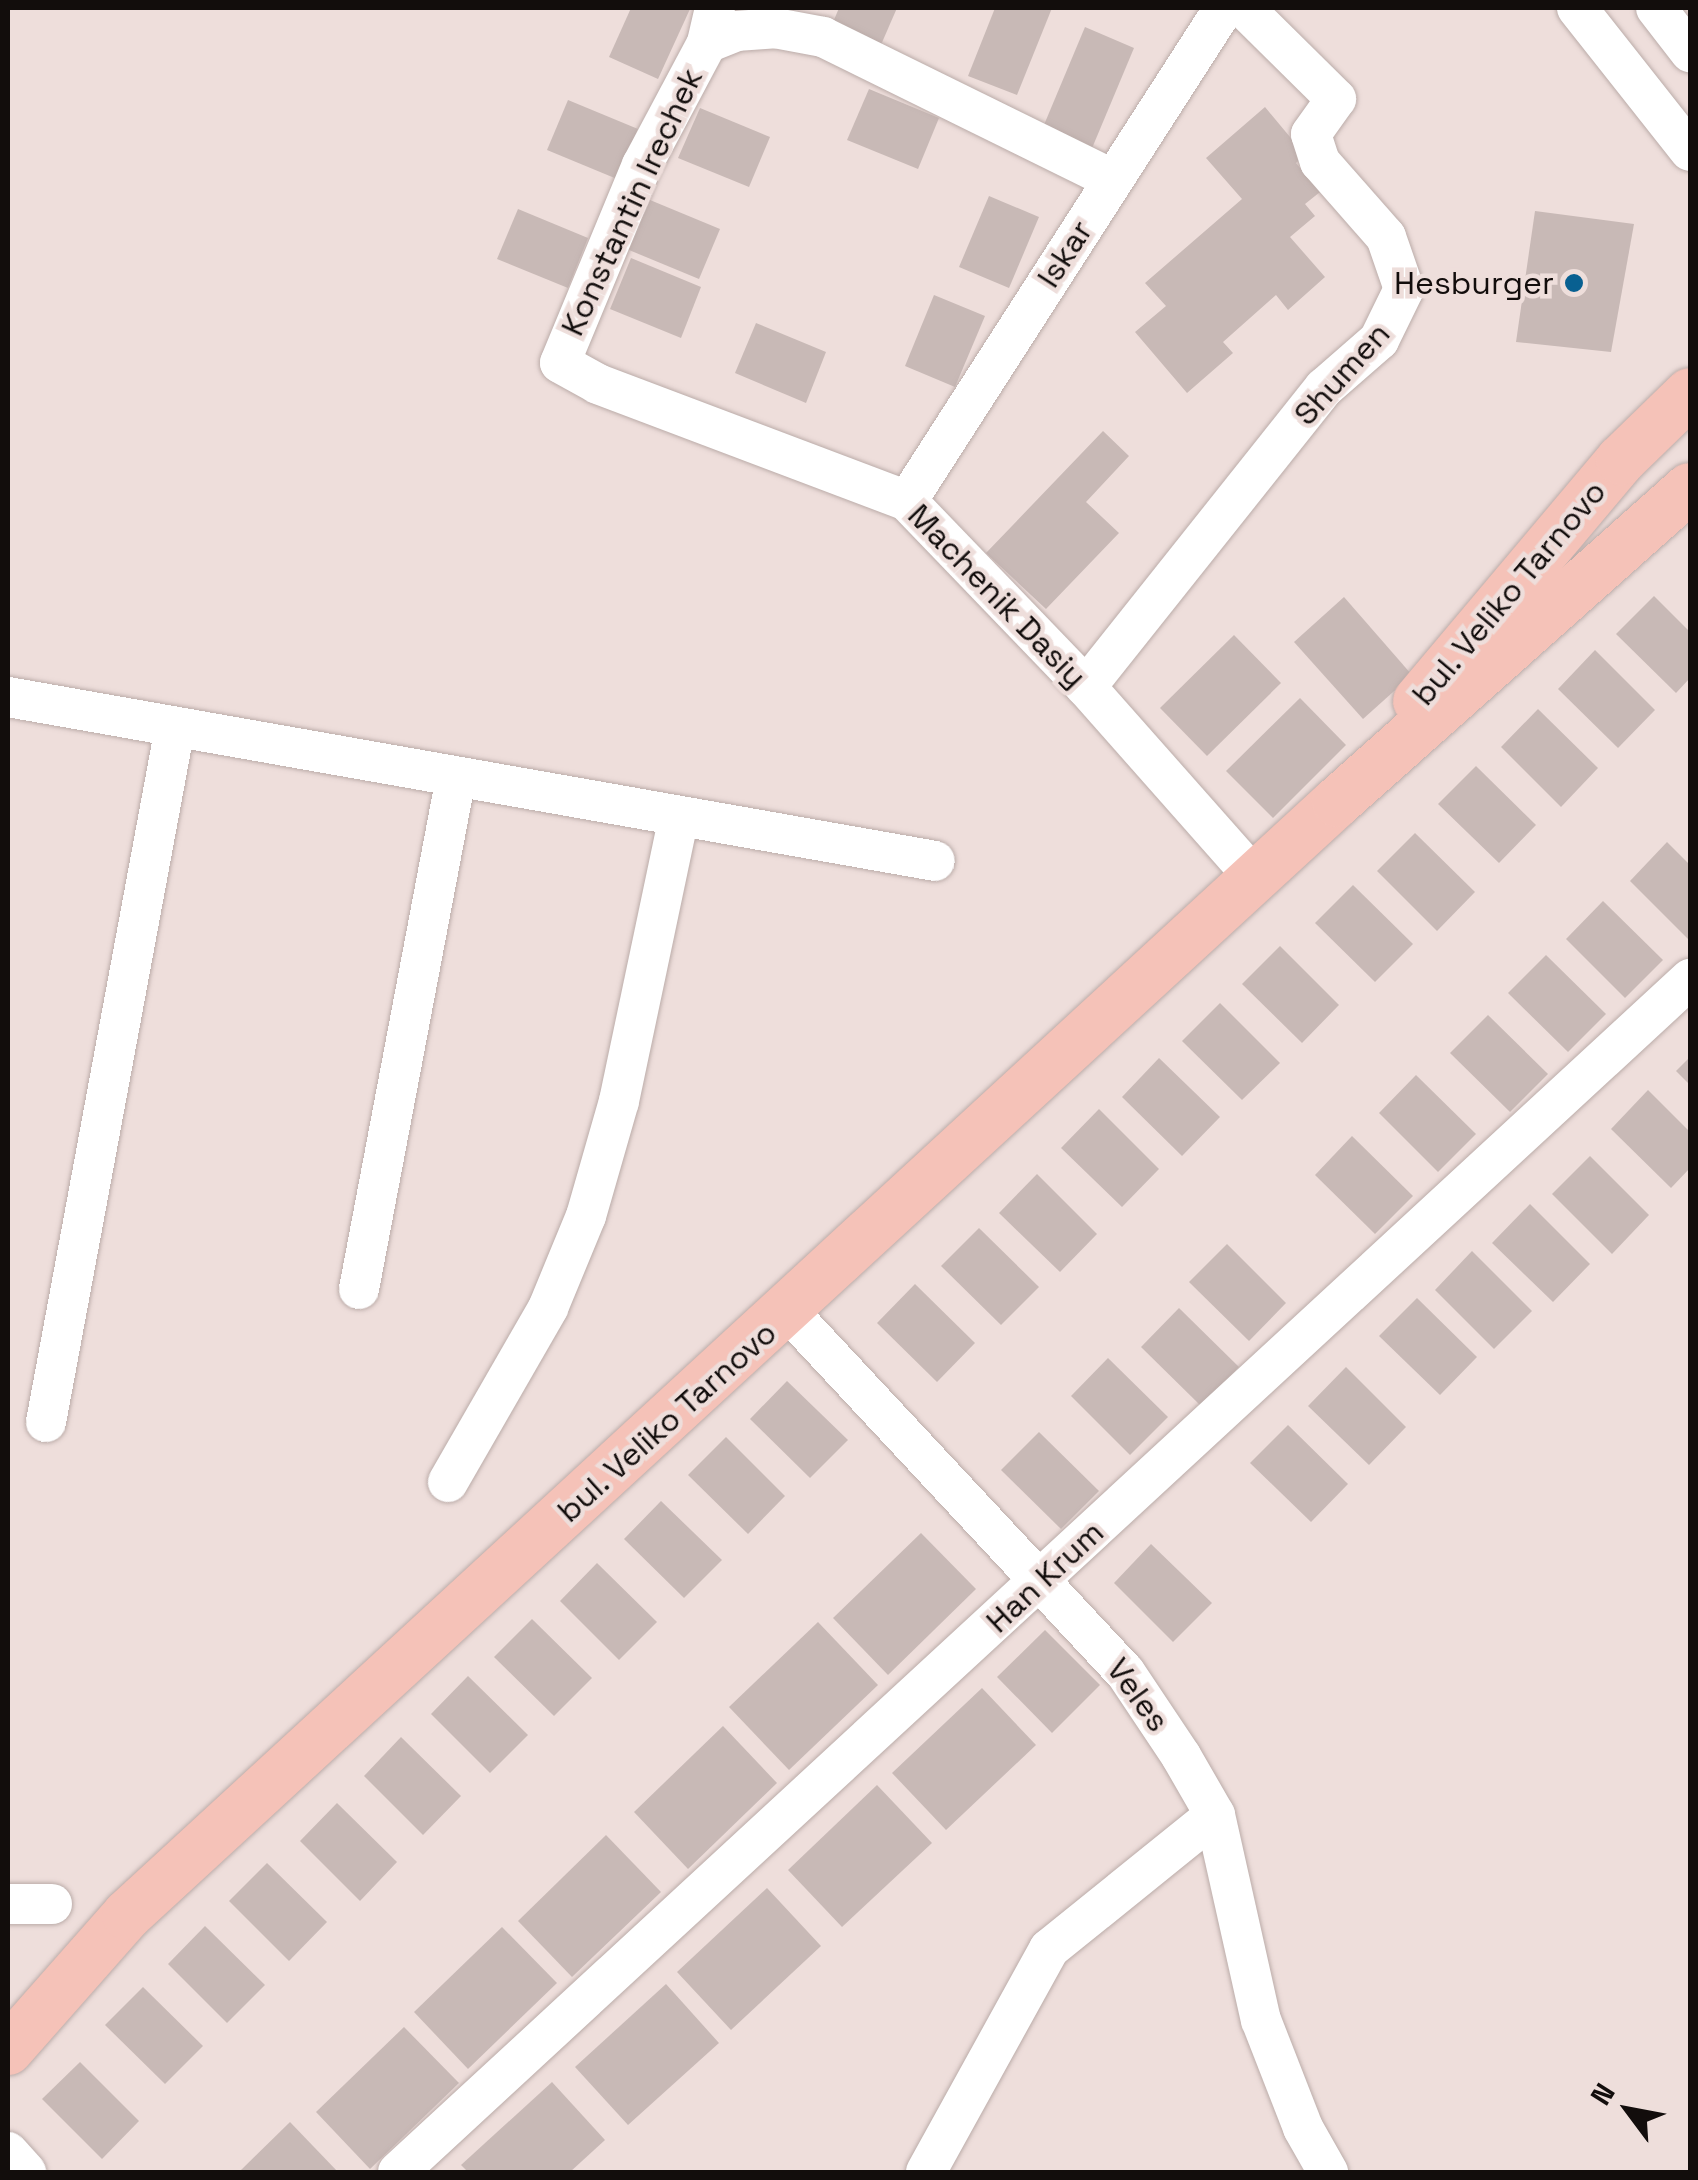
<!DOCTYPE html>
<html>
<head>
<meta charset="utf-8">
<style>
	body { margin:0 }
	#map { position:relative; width:1698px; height:2180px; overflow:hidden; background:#eededb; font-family:"Space Grotesk",sans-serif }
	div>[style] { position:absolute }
	.building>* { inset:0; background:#c8b9b6 }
	.roads { filter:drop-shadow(0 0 2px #bbaca9) drop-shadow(0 0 2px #bbaca9) }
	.minor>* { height:40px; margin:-20px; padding:0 20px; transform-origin:20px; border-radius:20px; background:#fff }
	.major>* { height:50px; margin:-25px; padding:0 25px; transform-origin:25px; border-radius:25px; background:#f5c2b8 }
	.dots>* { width:28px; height:28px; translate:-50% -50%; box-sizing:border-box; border:5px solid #eededb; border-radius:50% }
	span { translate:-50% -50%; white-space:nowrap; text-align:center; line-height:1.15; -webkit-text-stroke:9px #eededb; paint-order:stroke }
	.street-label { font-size:32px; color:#120d0c }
	.poi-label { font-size:32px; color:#120d0c }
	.right { translate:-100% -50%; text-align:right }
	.frame { position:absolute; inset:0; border:10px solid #120d0c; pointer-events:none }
	.north { position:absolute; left:1578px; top:2060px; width:100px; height:100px; -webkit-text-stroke:8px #eededb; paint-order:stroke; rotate:302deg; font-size:28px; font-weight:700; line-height:40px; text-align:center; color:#120d0c }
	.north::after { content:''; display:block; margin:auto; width:35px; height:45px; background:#120d0c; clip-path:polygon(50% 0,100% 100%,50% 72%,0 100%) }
</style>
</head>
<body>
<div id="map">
	<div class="building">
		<i style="clip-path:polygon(631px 8px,690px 9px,658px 79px,609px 57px)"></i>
		<i style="clip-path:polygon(839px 8px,897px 8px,880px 47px,831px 27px)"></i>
		<i style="clip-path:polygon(995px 8px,1052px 8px,1017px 95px,968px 76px)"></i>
		<i style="clip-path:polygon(1085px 27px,1134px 48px,1090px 153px,1041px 132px)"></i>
		<i style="clip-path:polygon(869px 89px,939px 118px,918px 169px,847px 140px)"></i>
		<i style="clip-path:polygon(568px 100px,638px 129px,617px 179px,547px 150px)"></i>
		<i style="clip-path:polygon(1265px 107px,1305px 155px,1296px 163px,1320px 192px,1305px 204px,1315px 216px,1290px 237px,1325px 277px,1288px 310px,1276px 295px,1223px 342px,1233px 353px,1187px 393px,1135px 332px,1166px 306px,1145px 283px,1242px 199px,1206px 158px)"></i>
		<i style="clip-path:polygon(700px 108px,770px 137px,749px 187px,678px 158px)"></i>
		<i style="clip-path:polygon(989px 196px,1039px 217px,1009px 288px,959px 267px)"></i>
		<i style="clip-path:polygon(650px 200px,720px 229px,699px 279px,629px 250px)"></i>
		<i style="clip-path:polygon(518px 209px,588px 238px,568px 288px,497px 259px)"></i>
		<i style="clip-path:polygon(1535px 211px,1634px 224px,1611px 352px,1516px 342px)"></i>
		<i style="clip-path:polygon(631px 258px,701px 287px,681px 338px,610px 309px)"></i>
		<i style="clip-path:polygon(934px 295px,985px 316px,955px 387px,905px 366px)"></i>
		<i style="clip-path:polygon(756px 323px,826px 352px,806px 403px,735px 373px)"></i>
		<i style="clip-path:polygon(1103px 431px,1129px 456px,1086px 502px,1119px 533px,1046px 609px,986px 553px)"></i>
		<i style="clip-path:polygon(1654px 596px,1690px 632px,1690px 678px,1676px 693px,1616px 634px)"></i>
		<i style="clip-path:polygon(1344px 597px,1412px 675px,1363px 719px,1294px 642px)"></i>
		<i style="clip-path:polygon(1234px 635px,1281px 683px,1207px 756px,1160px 708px)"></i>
		<i style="clip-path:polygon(1595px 650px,1655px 710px,1618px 748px,1558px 689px)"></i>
		<i style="clip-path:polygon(1300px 698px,1346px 745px,1273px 818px,1226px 771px)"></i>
		<i style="clip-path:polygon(1538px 709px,1598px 768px,1561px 807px,1501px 747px)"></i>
		<i style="clip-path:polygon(1476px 766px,1536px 825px,1499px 863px,1438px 804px)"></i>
		<i style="clip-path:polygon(1415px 833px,1475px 892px,1437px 931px,1377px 871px)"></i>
		<i style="clip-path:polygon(1667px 842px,1690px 865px,1690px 941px,1630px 881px)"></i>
		<i style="clip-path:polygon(1353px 885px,1413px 944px,1375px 982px,1315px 923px)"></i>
		<i style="clip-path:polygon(1603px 901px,1663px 960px,1625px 998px,1566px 939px)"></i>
		<i style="clip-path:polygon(1280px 946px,1339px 1005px,1302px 1043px,1242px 984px)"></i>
		<i style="clip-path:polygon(1546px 955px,1606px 1014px,1568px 1052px,1508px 993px)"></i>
		<i style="clip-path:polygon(1220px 1003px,1280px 1063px,1242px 1100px,1182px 1041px)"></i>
		<i style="clip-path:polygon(1488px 1015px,1548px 1074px,1510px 1112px,1450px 1053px)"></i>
		<i style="clip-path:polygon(1690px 1057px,1690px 1085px,1676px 1071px)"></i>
		<i style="clip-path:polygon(1159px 1058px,1220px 1117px,1182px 1156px,1122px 1097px)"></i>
		<i style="clip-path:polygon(1416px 1075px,1476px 1134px,1438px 1172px,1379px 1113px)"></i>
		<i style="clip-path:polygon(1648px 1090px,1690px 1132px,1690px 1168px,1671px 1188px,1611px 1129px)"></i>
		<i style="clip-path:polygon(1099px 1109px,1159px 1169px,1122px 1207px,1061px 1148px)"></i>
		<i style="clip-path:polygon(1352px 1136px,1413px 1196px,1375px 1234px,1315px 1175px)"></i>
		<i style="clip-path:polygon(1590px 1156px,1649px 1215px,1612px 1254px,1552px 1194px)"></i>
		<i style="clip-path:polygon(1037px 1174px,1097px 1234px,1060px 1272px,999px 1213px)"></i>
		<i style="clip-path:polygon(1530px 1204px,1590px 1264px,1553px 1302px,1492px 1243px)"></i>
		<i style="clip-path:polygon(979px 1228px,1039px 1287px,1001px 1325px,941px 1266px)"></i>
		<i style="clip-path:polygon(1227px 1244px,1286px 1303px,1249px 1341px,1189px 1282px)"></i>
		<i style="clip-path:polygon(1472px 1251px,1532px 1311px,1494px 1349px,1435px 1290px)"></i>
		<i style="clip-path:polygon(915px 1284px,975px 1343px,937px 1382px,877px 1323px)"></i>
		<i style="clip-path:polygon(1417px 1298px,1477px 1357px,1440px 1395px,1379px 1336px)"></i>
		<i style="clip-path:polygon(1179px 1308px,1239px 1367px,1201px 1406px,1141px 1347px)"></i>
		<i style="clip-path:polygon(1108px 1358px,1168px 1417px,1130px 1455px,1071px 1396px)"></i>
		<i style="clip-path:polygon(1346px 1367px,1406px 1427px,1369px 1465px,1308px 1406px)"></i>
		<i style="clip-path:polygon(787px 1381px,848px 1440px,810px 1478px,750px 1419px)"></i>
		<i style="clip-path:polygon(1288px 1425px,1348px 1484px,1311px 1522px,1250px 1463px)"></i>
		<i style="clip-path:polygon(1039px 1432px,1099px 1491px,1061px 1529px,1001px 1470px)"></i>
		<i style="clip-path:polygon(726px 1437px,785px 1496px,748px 1534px,688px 1475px)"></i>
		<i style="clip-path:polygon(661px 1501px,722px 1560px,684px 1598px,624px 1539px)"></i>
		<i style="clip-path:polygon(921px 1533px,976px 1589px,888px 1675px,833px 1618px)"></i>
		<i style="clip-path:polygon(1151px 1544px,1212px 1603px,1173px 1642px,1114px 1583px)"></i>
		<i style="clip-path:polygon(597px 1563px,657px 1622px,619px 1660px,560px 1601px)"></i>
		<i style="clip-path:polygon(532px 1619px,592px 1678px,554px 1716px,494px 1657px)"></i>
		<i style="clip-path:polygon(818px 1622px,878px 1685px,789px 1770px,729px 1707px)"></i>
		<i style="clip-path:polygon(1045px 1630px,1100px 1685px,1052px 1733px,997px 1677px)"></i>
		<i style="clip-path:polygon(468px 1676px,528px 1735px,490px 1773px,431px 1714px)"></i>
		<i style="clip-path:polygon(982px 1688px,1036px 1745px,946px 1830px,892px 1773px)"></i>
		<i style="clip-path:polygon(723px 1726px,777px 1783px,688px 1869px,634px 1812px)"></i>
		<i style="clip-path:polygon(401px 1737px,461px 1796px,423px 1835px,364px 1776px)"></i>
		<i style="clip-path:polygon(877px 1785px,932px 1843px,842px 1927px,788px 1870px)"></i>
		<i style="clip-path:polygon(337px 1803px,397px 1862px,360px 1901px,300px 1841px)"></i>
		<i style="clip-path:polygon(606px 1835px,661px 1892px,572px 1977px,518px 1921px)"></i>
		<i style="clip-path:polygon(267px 1863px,327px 1922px,289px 1961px,229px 1901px)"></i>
		<i style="clip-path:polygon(767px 1888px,821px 1946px,731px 2030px,677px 1972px)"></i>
		<i style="clip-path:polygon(205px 1926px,265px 1985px,227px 2023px,168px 1964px)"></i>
		<i style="clip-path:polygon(502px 1927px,557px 1983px,468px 2069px,414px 2012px)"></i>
		<i style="clip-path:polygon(666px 1984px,719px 2043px,628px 2125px,575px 2067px)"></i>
		<i style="clip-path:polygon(143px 1987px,203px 2046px,165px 2084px,105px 2025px)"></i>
		<i style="clip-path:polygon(404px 2027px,459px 2083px,370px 2169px,316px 2112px)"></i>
		<i style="clip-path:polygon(80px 2062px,139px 2121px,102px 2159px,42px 2099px)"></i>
		<i style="clip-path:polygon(552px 2082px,605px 2140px,570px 2172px,468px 2172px,461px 2165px)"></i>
		<i style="clip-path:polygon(290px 2122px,338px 2172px,239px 2172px)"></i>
	</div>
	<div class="roads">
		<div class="minor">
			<i style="left:715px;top:8px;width:36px;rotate:103deg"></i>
			<i style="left:707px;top:43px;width:31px;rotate:-22deg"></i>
			<i style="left:736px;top:31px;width:39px;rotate:-4deg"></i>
			<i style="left:775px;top:28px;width:49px;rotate:10.6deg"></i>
			<i style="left:823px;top:37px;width:322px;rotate:26.2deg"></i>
			<i style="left:1577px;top:8px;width:182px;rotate:51.7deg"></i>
			<i style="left:1656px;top:8px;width:56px;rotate:52.3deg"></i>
			<i style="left:707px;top:43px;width:138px;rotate:118deg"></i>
			<i style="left:642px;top:165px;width:214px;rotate:112.5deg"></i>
			<i style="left:560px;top:363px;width:43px;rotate:28.9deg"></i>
			<i style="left:598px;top:384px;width:330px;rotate:20.7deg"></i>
			<i style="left:907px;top:501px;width:258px;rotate:46.1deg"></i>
			<i style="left:1086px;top:687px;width:256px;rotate:48.5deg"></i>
			<i style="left:907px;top:501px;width:586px;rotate:-57.26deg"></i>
			<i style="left:1086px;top:687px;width:382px;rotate:-51.5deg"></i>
			<i style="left:1324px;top:388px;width:73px;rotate:-41.1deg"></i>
			<i style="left:1379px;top:340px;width:57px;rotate:-63.9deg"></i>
			<i style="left:1404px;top:289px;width:55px;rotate:-109.1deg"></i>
			<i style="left:1386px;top:237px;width:100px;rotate:-131.3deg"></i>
			<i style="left:1320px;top:162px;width:29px;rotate:-108deg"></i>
			<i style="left:1311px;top:134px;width:43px;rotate:-54.5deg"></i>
			<i style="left:1336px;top:99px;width:129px;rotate:-135.3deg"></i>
			<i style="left:8px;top:697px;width:941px;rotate:10.03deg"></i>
			<i style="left:359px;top:1289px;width:521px;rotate:-79.27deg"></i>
			<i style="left:788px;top:1311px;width:494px;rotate:47deg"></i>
			<i style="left:1125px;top:1672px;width:101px;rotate:56.3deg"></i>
			<i style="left:1181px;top:1756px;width:68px;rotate:60deg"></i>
			<i style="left:1215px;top:1815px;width:210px;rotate:77.4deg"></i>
			<i style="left:1261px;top:2020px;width:116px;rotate:68.7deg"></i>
			<i style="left:1303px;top:2128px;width:51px;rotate:60.4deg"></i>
			<i style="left:46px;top:1422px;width:707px;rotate:-79.48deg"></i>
			<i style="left:448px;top:1482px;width:201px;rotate:-60.1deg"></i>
			<i style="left:548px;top:1308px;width:100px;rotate:-67.6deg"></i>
			<i style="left:586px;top:1216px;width:120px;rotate:-74deg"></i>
			<i style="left:619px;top:1101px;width:291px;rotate:-78.1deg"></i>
			<i style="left:8px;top:1904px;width:44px"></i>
			<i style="left:8px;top:2152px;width:27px;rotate:48deg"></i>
			<i style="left:398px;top:2172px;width:1759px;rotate:-42.72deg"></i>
			<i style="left:926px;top:2172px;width:255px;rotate:-61.1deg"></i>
			<i style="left:1049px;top:1949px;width:213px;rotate:-38.9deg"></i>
		</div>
		<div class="major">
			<i style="left:1418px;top:701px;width:315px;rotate:-49.9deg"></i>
			<i style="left:1621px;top:460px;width:96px;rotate:-44.2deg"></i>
			<i style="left:8px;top:2050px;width:180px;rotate:-48.6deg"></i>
			<i style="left:127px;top:1915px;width:1644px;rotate:-42.61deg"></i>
			<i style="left:1337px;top:802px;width:472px;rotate:-41.7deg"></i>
		</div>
	</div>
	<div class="dots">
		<i style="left:1574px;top:283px;background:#086091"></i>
	</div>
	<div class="street-label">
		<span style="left:632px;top:202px;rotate:-65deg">Konstantin Irechek</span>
		<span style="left:1065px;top:254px;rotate:-57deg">Iskar</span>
		<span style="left:1342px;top:374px;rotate:-48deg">Shumen</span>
		<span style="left:1509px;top:593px;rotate:-50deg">bul. Veliko Tarnovo</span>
		<span style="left:997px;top:596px;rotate:46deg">Machenik Dasiy</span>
		<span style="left:667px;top:1422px;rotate:-42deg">bul. Veliko Tarnovo</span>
		<span style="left:1045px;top:1577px;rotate:-43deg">Han Krum</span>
		<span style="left:1138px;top:1695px;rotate:54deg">Veles</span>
	</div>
	<div class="poi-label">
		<span class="right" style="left:1554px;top:283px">Hesburger</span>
	</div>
	<div class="frame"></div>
	<div class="north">N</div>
</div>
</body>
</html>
